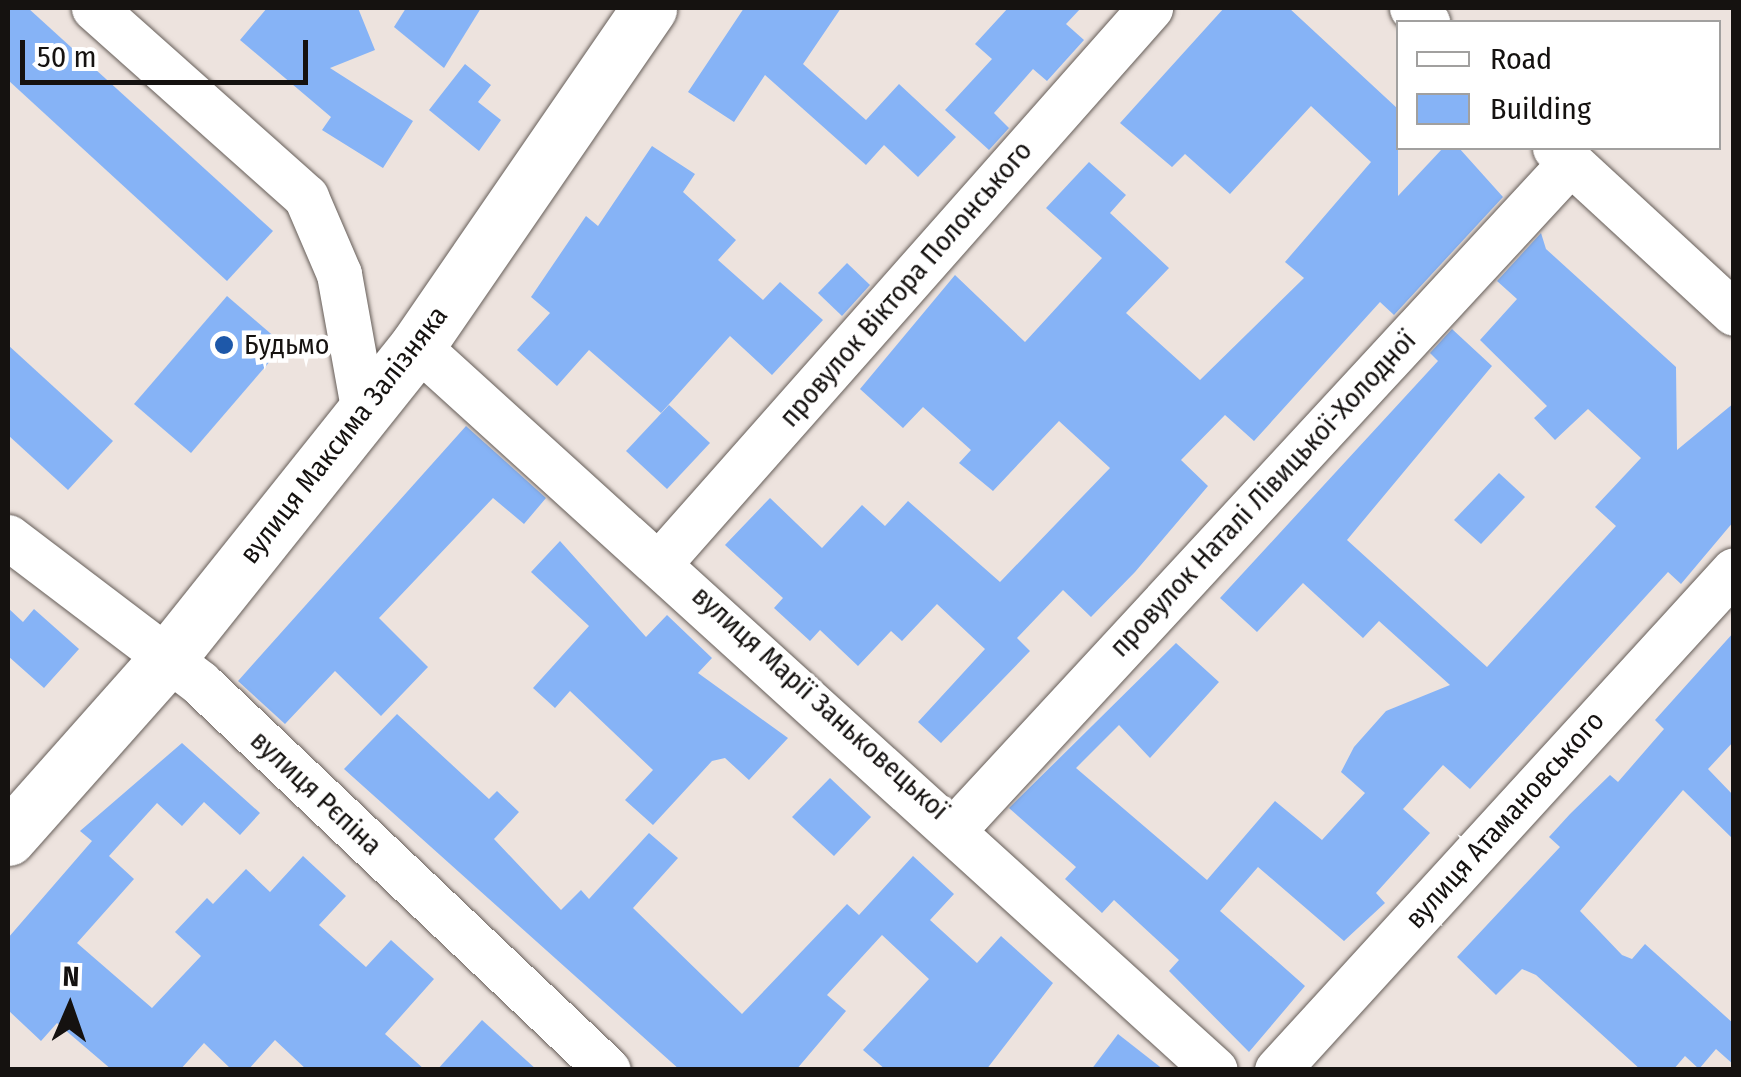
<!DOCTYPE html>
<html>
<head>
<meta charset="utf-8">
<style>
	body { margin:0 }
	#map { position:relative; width:1741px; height:1077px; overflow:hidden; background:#ede3de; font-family:"Fira Sans Condensed",sans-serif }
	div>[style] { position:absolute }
	.building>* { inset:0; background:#86b3f6 }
	.roads { filter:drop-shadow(0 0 2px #655d58) drop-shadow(0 0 2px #655d58) }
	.street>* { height:45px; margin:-22.5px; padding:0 22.5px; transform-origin:22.5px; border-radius:22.5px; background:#fff }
	.secondary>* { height:55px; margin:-27.5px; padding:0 27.5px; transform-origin:27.5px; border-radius:27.5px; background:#fff }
	.dots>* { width:28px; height:28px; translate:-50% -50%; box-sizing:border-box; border:5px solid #fff; border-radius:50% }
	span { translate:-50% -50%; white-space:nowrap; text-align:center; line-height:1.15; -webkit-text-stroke:9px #fff; paint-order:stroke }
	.street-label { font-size:28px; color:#151210 }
	.poi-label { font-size:28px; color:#151210 }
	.left { translate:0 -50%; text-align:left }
	.frame { position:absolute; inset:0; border:10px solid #151210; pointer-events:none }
	.legend { position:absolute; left:1396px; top:20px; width:325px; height:130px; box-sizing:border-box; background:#fff; border:2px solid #a1a09f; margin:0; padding:12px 18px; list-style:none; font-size:30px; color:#151210 }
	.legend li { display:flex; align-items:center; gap:20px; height:50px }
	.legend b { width:50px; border:2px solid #a1a09f }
	.north { position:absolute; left:20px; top:957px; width:100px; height:100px; -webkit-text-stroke:8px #fff; paint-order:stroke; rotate:2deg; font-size:28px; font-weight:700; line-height:40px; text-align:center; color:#151210 }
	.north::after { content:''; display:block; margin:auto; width:35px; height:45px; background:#151210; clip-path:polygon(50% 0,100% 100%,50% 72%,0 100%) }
	.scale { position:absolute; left:20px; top:40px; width:288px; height:45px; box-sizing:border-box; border:5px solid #151210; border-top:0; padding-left:12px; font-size:30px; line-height:35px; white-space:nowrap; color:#151210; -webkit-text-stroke:8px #fff; paint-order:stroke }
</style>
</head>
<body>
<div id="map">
	<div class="building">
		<i style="clip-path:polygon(8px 8px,28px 8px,273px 231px,227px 281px,8px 80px)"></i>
		<i style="clip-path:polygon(267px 8px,358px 8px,375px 50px,330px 68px,413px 121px,383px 168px,322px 130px,331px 117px,240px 40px)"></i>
		<i style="clip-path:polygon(406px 8px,481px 8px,444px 68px,394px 27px)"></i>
		<i style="clip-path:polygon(744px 8px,841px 8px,803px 64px,866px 120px,899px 84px,956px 137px,918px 177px,884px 145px,866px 165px,765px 75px,734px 122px,688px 92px)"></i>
		<i style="clip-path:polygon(1008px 8px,1081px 8px,1066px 24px,1084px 40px,1047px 81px,1033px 69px,994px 113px,1009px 128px,989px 150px,945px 110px,992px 59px,975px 44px)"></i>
		<i style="clip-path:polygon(1224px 8px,1289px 8px,1398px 109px,1398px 196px,1443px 148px,1459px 148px,1503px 197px,1394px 315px,1380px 302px,1254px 441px,1225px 415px,1181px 460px,1208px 486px,1135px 572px,1091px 617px,1063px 590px,1017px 638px,1030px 651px,941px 743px,918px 722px,985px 649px,937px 604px,902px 641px,891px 631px,858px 666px,820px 630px,810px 641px,774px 608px,783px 598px,725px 545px,770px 498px,822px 548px,862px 505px,885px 526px,908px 501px,1000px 582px,1110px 468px,1059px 421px,993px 491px,959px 463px,971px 450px,923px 407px,903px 428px,860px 389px,955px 275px,1025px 342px,1102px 258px,1046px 208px,1089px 162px,1126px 195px,1110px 213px,1169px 268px,1126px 313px,1200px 380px,1304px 278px,1285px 262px,1371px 162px,1311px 106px,1230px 194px,1185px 154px,1172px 167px,1120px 123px)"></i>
		<i style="clip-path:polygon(465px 64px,491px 85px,478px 102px,501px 120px,479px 151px,429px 110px)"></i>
		<i style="clip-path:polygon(652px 146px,695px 174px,683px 192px,736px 240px,718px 260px,763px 300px,780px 282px,823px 320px,772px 375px,730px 336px,661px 413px,589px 350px,557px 386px,517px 350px,550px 313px,531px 297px,586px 216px,598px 226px)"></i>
		<i style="clip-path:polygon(1541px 233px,1546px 249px,1676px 367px,1677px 450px,1734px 403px,1734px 521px,1681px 584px,1668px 572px,1470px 789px,1443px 765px,1403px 809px,1430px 833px,1376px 893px,1385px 903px,1344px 941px,1258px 867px,1220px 911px,1305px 986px,1249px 1052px,1169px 971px,1179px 960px,1114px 900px,1102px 913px,1065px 879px,1076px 867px,1009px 808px,1176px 643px,1219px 682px,1150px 758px,1119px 725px,1076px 768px,1207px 880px,1275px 801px,1322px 840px,1365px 793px,1341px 772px,1354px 747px,1386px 711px,1450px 685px,1379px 621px,1363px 638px,1303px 583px,1257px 632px,1220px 598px,1438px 361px,1430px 353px,1452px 329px,1492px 366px,1347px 540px,1487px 667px,1616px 526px,1595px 507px,1641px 458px,1588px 409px,1555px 440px,1534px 418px,1547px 406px,1480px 340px,1517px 299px,1497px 281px)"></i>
		<i style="clip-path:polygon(847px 263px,870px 285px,842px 316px,818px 293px)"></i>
		<i style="clip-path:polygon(227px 296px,284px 345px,191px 453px,134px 404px)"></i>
		<i style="clip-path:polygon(8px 345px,113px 441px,68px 490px,8px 435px)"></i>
		<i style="clip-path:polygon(669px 405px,710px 443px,667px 489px,626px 451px)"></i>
		<i style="clip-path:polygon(466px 426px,546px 498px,524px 524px,493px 498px,379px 618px,428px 667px,381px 716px,335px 671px,285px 724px,238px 681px)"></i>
		<i style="clip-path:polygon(1499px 473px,1525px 497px,1481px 544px,1454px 520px)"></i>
		<i style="clip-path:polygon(560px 541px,646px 637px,667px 615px,712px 658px,698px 673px,788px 738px,749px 780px,725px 758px,712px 761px,653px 825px,625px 800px,653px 770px,570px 691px,555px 708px,533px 688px,589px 626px,531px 572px)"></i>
		<i style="clip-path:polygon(8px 608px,23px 622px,34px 609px,79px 649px,44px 688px,8px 656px)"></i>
		<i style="clip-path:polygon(1734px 632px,1734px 741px,1708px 769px,1734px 796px,1734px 840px,1683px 790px,1580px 911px,1622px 955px,1632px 959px,1645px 944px,1734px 1024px,1734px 1065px,1716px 1049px,1699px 1069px,1685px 1056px,1673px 1070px,1641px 1070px,1536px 975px,1522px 969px,1496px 995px,1457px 957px,1560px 847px,1549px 837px,1570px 814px,1610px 775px,1618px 782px,1664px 729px,1655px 720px)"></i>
		<i style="clip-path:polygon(397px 714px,489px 799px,497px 791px,519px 812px,494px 839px,561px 910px,581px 890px,589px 899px,649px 833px,678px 858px,633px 908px,742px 1014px,847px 904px,859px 915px,913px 856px,954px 894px,930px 920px,977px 963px,1001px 936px,1053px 983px,986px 1070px,886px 1070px,863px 1050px,929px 979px,882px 935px,827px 995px,846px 1011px,796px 1070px,680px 1070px,344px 769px)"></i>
		<i style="clip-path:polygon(182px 743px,260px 813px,240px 835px,204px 802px,182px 826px,157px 803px,109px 856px,134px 879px,77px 943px,152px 1008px,201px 956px,175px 932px,207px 898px,213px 904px,246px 869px,270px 892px,303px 856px,346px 896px,319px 925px,366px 967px,391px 940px,434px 979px,385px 1034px,425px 1070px,307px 1070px,275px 1040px,248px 1070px,232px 1070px,204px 1043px,180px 1070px,112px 1070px,57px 1023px,41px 1041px,8px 1010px,8px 938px,92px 841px,80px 831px)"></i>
		<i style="clip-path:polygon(830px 778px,871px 817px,834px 856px,792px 817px)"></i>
		<i style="clip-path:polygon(482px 1020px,537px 1070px,437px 1070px)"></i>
		<i style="clip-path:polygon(1118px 1034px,1164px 1070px,1091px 1070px)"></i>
	</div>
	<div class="roads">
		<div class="street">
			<i style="left:94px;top:8px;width:284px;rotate:41.7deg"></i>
			<i style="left:306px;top:197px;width:84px;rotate:66.8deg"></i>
			<i style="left:339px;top:274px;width:141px;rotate:79.8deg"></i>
			<i style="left:1412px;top:8px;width:21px;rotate:43deg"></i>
			<i style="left:1555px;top:148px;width:243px;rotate:42.7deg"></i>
			<i style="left:417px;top:346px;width:1077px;rotate:42.22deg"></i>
			<i style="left:8px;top:537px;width:241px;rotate:37.2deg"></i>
			<i style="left:200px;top:683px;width:562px;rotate:43.49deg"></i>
			<i style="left:662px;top:560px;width:737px;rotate:-48.52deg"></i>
			<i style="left:956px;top:827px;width:904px;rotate:-47.24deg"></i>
			<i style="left:1277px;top:1070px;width:677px;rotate:-47.57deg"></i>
		</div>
		<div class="secondary">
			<i style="left:8px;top:838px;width:241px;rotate:-48.4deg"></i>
			<i style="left:168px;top:658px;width:399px;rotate:-51.4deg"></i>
			<i style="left:417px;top:346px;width:410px;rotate:-55.5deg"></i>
		</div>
	</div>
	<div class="dots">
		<i style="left:224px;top:345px;background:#1e58a9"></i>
	</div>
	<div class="street-label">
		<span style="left:906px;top:284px;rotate:-49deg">провулок Віктора Полонського</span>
		<span style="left:344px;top:435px;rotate:-52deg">вулиця Максима Залізняка</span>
		<span style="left:1263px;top:494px;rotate:-47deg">провулок Наталі Лівицької-Холодної</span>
		<span style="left:820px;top:703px;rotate:42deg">вулиця Марії Заньковецької</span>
		<span style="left:316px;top:793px;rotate:43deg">вулиця Рєпіна</span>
		<span style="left:1505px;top:820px;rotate:-48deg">вулиця Атамановського</span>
	</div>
	<div class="poi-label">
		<span class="left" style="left:244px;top:345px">Будьмо</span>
	</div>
	<div class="frame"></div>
	<ul class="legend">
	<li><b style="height:12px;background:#fff"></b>Road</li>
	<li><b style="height:28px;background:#86b3f6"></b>Building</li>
	</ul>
	<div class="north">N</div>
	<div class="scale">50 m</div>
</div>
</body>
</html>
